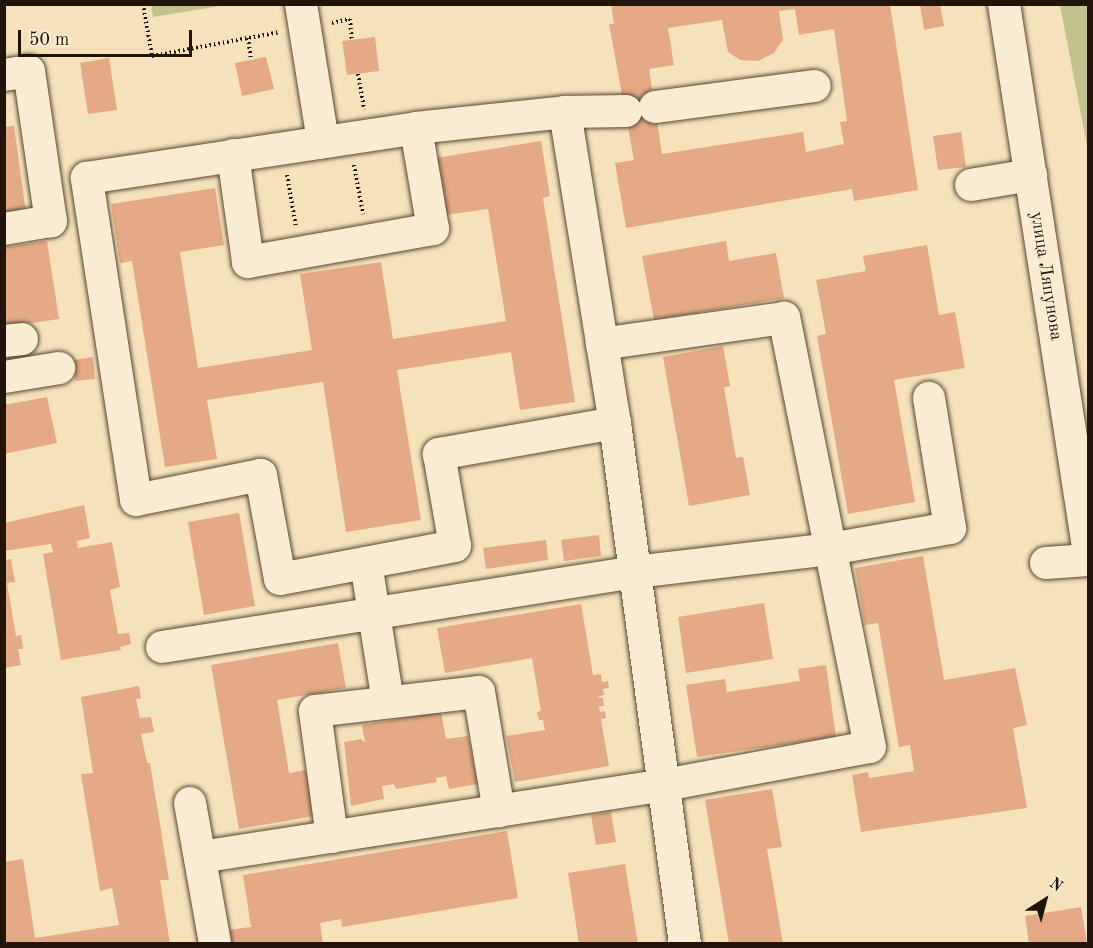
<!DOCTYPE html>
<html>
<head>
<meta charset="utf-8">
<style>
	body { margin:0 }
	#map { position:relative; width:1093px; height:948px; overflow:hidden; background:#f6e2ba; font-family:"Old Standard TT",serif }
	div>[style] { position:absolute }
	.green>* { inset:0; background:#c1c28c }
	.building>* { inset:0; background:#e3aa85 }
	.path>* { height:4px; margin-top:-2px; transform-origin:0; background:repeating-linear-gradient(90deg,#211409 0 1.5px,transparent 0 4.5px) }
	.roads { filter:drop-shadow(0 0 2px #564835) drop-shadow(0 0 2px #564835) }
	.minor>* { height:32px; margin:-16px; padding:0 16px; transform-origin:16px; border-radius:16px; background:#f9ecd2 }
	span { translate:-50% -50%; white-space:nowrap; text-align:center; line-height:1.15; -webkit-text-stroke:5px #f9ecd2; paint-order:stroke }
	.street-label { font-size:18px; color:#211409 }
	.frame { position:absolute; inset:0; border:6px solid #211409; pointer-events:none }
	.north { position:absolute; left:1015px; top:870px; width:60px; height:60px; -webkit-text-stroke:4px #f9ecd2; paint-order:stroke; rotate:36deg; font-size:16px; font-weight:700; line-height:24px; text-align:center; color:#211409 }
	.north::after { content:''; display:block; margin:auto; width:21px; height:27px; background:#211409; clip-path:polygon(50% 0,100% 100%,50% 72%,0 100%) }
	.scale { position:absolute; left:18px; top:30px; width:174px; height:27px; box-sizing:border-box; border:3px solid #211409; border-top:0; padding-left:8px; font-size:18px; line-height:21px; white-space:nowrap; color:#211409; -webkit-text-stroke:4px #f9ecd2; paint-order:stroke }
</style>
</head>
<body>
<div id="map">
	<div class="green">
		<i style="clip-path:polygon(151px 4px,226px 4px,226px 5px,153px 17px)"></i>
		<i style="clip-path:polygon(1060px 5px,1088px 5px,1088px 151px)"></i>
	</div>
	<div class="building">
		<i style="clip-path:polygon(evenodd,611px 4px,890px 4px,918px 190px,854px 201px,852px 189px,626px 228px,615px 163px,634px 160px,609px 24px,614px 24px,611px 4px,795px 9px,799px 35px,834px 29px,847px 121px,840px 122px,844px 144px,806px 152px,803px 132px,662px 154px,649px 69px,674px 65px,668px 28px,722px 20px,728px 52px,740px 60px,758px 61px,774px 53px,783px 40px,779px 11px,795px 9px)"></i>
		<i style="clip-path:polygon(920px 4px,940px 4px,944px 26px,924px 30px)"></i>
		<i style="clip-path:polygon(375px 37px,379px 71px,347px 75px,342px 41px)"></i>
		<i style="clip-path:polygon(266px 57px,274px 89px,242px 96px,235px 63px)"></i>
		<i style="clip-path:polygon(109px 58px,117px 110px,88px 114px,80px 63px)"></i>
		<i style="clip-path:polygon(14px 126px,26px 213px,4px 216px,4px 127px)"></i>
		<i style="clip-path:polygon(961px 132px,966px 167px,938px 170px,933px 136px)"></i>
		<i style="clip-path:polygon(541px 141px,550px 196px,543px 198px,575px 402px,520px 410px,511px 352px,397px 370px,421px 520px,346px 532px,323px 382px,207px 400px,217px 459px,165px 467px,132px 261px,120px 263px,111px 204px,215px 188px,224px 245px,180px 252px,198px 368px,312px 350px,300px 274px,381px 262px,393px 339px,506px 321px,488px 209px,445px 215px,436px 158px)"></i>
		<i style="clip-path:polygon(47px 241px,59px 319px,4px 327px,4px 247px)"></i>
		<i style="clip-path:polygon(726px 241px,729px 261px,776px 253px,784px 298px,654px 320px,642px 256px)"></i>
		<i style="clip-path:polygon(927px 245px,939px 315px,955px 312px,965px 368px,894px 380px,915px 502px,848px 514px,817px 336px,826px 334px,816px 280px,866px 271px,863px 256px)"></i>
		<i style="clip-path:polygon(723px 346px,730px 386px,724px 387px,736px 458px,743px 457px,750px 495px,689px 506px,663px 357px)"></i>
		<i style="clip-path:polygon(93px 357px,95px 379px,75px 381px,73px 360px)"></i>
		<i style="clip-path:polygon(47px 397px,57px 443px,4px 454px,4px 405px)"></i>
		<i style="clip-path:polygon(84px 505px,90px 538px,77px 541px,78px 548px,112px 542px,120px 587px,110px 590px,118px 634px,129px 633px,131px 644px,120px 647px,121px 650px,61px 660px,43px 554px,53px 552px,51px 544px,4px 551px,4px 523px)"></i>
		<i style="clip-path:polygon(239px 513px,255px 606px,204px 615px,188px 522px)"></i>
		<i style="clip-path:polygon(599px 535px,601px 556px,564px 561px,561px 540px)"></i>
		<i style="clip-path:polygon(546px 540px,548px 560px,486px 569px,483px 548px)"></i>
		<i style="clip-path:polygon(923px 556px,944px 680px,1015px 668px,1027px 725px,1013px 728px,1027px 808px,861px 832px,852px 775px,868px 772px,869px 778px,914px 771px,910px 745px,899px 747px,878px 623px,865px 625px,855px 568px)"></i>
		<i style="clip-path:polygon(11px 559px,15px 582px,7px 583px,16px 636px,21px 635px,23px 649px,18px 649px,21px 665px,4px 668px,4px 560px)"></i>
		<i style="clip-path:polygon(764px 603px,773px 659px,686px 673px,678px 617px)"></i>
		<i style="clip-path:polygon(581px 604px,593px 675px,601px 674px,602px 682px,608px 681px,609px 688px,603px 689px,604px 695px,597px 697px,603px 698px,604px 706px,599px 706px,600px 712px,605px 711px,606px 718px,601px 719px,609px 766px,515px 782px,506px 736px,545px 730px,543px 720px,539px 720px,537px 712px,541px 711px,532px 658px,445px 673px,437px 628px)"></i>
		<i style="clip-path:polygon(338px 643px,346px 688px,277px 700px,289px 773px,306px 770px,314px 816px,239px 829px,211px 665px)"></i>
		<i style="clip-path:polygon(826px 665px,836px 737px,697px 757px,686px 685px,725px 679px,727px 692px,800px 681px,798px 669px)"></i>
		<i style="clip-path:polygon(139px 686px,141px 698px,136px 699px,140px 718px,151px 717px,154px 732px,141px 734px,147px 763px,150px 763px,169px 880px,160px 880px,170px 944px,4px 944px,4px 862px,23px 859px,35px 938px,119px 925px,112px 888px,100px 891px,81px 774px,93px 773px,81px 697px)"></i>
		<i style="clip-path:polygon(441px 712px,446px 739px,468px 736px,478px 784px,449px 789px,446px 776px,436px 778px,437px 782px,396px 789px,394px 784px,382px 786px,384px 799px,351px 806px,344px 742px,361px 739px,365px 743px,362px 725px)"></i>
		<i style="clip-path:polygon(772px 789px,782px 847px,767px 849px,783px 944px,729px 944px,705px 800px)"></i>
		<i style="clip-path:polygon(611px 812px,616px 842px,596px 845px,591px 815px)"></i>
		<i style="clip-path:polygon(507px 831px,518px 898px,342px 927px,341px 919px,320px 923px,323px 944px,229px 944px,227px 930px,251px 927px,243px 875px)"></i>
		<i style="clip-path:polygon(625px 864px,638px 944px,579px 944px,568px 873px)"></i>
		<i style="clip-path:polygon(1081px 907px,1087px 944px,1029px 944px,1025px 916px)"></i>
	</div>
	<div class="path">
		<i style="left:143px;top:4px;width:53px;rotate:80.2deg"></i>
		<i style="left:152px;top:56px;width:130px;rotate:-10.6deg"></i>
		<i style="left:332px;top:23px;width:18px;rotate:-13deg"></i>
		<i style="left:350px;top:19px;width:21px;rotate:85deg"></i>
		<i style="left:248px;top:38px;width:21px;rotate:82deg"></i>
		<i style="left:358px;top:74px;width:36px;rotate:80deg"></i>
		<i style="left:354px;top:165px;width:50px;rotate:79.6deg"></i>
		<i style="left:287px;top:175px;width:53px;rotate:80.2deg"></i>
	</div>
	<div class="roads">
		<div class="minor">
			<i style="left:301px;top:4px;width:140px;rotate:80.9deg"></i>
			<i style="left:1004px;top:4px;width:549px;rotate:81.21deg"></i>
			<i style="left:4px;top:75px;width:25px;rotate:-9deg"></i>
			<i style="left:29px;top:71px;width:152px;rotate:81.7deg"></i>
			<i style="left:51px;top:221px;width:48px;rotate:170.3deg"></i>
			<i style="left:655px;top:107px;width:161px;rotate:-7.5deg"></i>
			<i style="left:565px;top:112px;width:315px;rotate:80.9deg"></i>
			<i style="left:615px;top:423px;width:179px;rotate:170deg"></i>
			<i style="left:439px;top:454px;width:93px;rotate:80.1deg"></i>
			<i style="left:455px;top:546px;width:178px;rotate:169.3deg"></i>
			<i style="left:280px;top:579px;width:106px;rotate:-100.4deg"></i>
			<i style="left:261px;top:475px;width:127px;rotate:168.7deg"></i>
			<i style="left:136px;top:500px;width:326px;rotate:-98.7deg"></i>
			<i style="left:87px;top:178px;width:333px;rotate:-8.6deg"></i>
			<i style="left:416px;top:128px;width:150px;rotate:-6.1deg"></i>
			<i style="left:565px;top:112px;width:61px;rotate:-0.9deg"></i>
			<i style="left:233px;top:155px;width:108px;rotate:82deg"></i>
			<i style="left:248px;top:262px;width:188px;rotate:-10.1deg"></i>
			<i style="left:433px;top:229px;width:102px;rotate:-99.6deg"></i>
			<i style="left:971px;top:185px;width:61px;rotate:-9.5deg"></i>
			<i style="left:4px;top:341px;width:18px;rotate:-6deg"></i>
			<i style="left:4px;top:377px;width:56px;rotate:-9.3deg"></i>
			<i style="left:615px;top:423px;width:526px;rotate:82.35deg"></i>
			<i style="left:366px;top:563px;width:141px;rotate:81deg"></i>
			<i style="left:1046px;top:563px;width:42px;rotate:-4.1deg"></i>
			<i style="left:162px;top:647px;width:479px;rotate:-9deg"></i>
			<i style="left:635px;top:572px;width:196px;rotate:-6.7deg"></i>
			<i style="left:830px;top:549px;width:122px;rotate:-9.9deg"></i>
			<i style="left:950px;top:528px;width:132px;rotate:-99.2deg"></i>
			<i style="left:190px;top:803px;width:143px;rotate:79.9deg"></i>
			<i style="left:332px;top:837px;width:127px;rotate:-97.7deg"></i>
			<i style="left:315px;top:711px;width:165px;rotate:-6.6deg"></i>
			<i style="left:479px;top:692px;width:121px;rotate:80.5deg"></i>
			<i style="left:200px;top:857px;width:470px;rotate:-8.8deg"></i>
			<i style="left:664px;top:785px;width:209px;rotate:-10.5deg"></i>
			<i style="left:870px;top:747px;width:438px;rotate:-101.3deg"></i>
			<i style="left:784px;top:318px;width:184px;rotate:171.9deg"></i>
		</div>
	</div>
	<div class="street-label">
		<span style="left:1046px;top:276px;rotate:81deg">улица Ляпунова</span>
	</div>
	<div class="frame"></div>
	<div class="north">N</div>
	<div class="scale">50 m</div>
</div>
</body>
</html>
